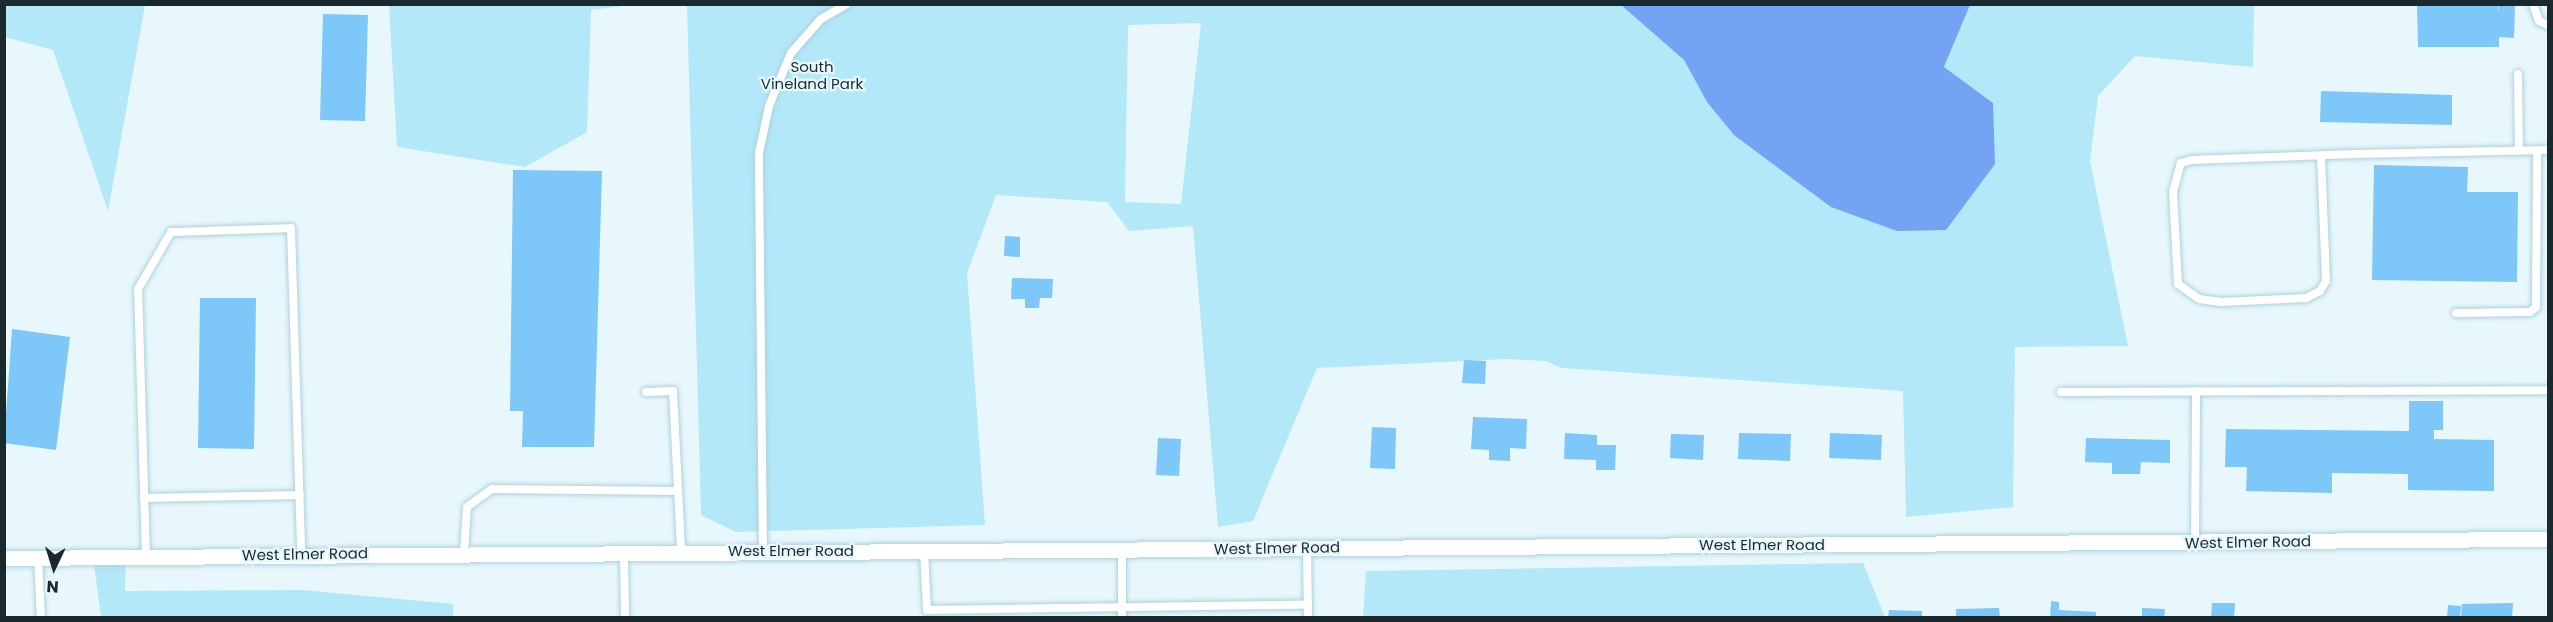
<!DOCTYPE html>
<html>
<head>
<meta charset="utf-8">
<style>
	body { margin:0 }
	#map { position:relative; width:2553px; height:622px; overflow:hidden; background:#e8f7fc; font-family:Poppins,sans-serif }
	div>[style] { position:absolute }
	.green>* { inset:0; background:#b2e8f8 }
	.water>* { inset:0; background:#73a4f3 }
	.building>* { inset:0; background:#7dc7f9 }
	.roads { filter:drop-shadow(0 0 2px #acd2dd) drop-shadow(0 0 2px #acd2dd) }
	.lane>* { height:8px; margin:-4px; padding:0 4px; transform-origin:4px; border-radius:4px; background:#fff }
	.street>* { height:15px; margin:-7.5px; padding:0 7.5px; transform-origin:7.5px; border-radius:7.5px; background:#fff }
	span { translate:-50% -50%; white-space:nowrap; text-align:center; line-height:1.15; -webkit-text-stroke:4.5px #e8f7fc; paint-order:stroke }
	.park-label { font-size:15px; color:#162d33 }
	.street-label { font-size:15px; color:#1a292d }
	.frame { position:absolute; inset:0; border:6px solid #1a292d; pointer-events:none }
	.north { position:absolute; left:24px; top:538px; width:60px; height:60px; -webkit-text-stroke:4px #e8f7fc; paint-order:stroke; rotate:184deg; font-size:16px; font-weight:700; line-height:24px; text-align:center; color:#1a292d }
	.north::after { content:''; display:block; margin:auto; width:21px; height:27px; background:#1a292d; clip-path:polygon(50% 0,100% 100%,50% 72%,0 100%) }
</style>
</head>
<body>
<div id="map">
	<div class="green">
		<i style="clip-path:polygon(4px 5px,145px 5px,108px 211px,53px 50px,5px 37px)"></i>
		<i style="clip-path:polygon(389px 5px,389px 4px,632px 5px,591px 10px,587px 132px,525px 167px,397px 147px)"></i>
		<i style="clip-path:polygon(evenodd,687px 5px,1621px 5px,1684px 60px,1707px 102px,1993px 103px,1944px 68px,1970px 5px,2254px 5px,2253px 67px,2135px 56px,2098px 96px,2090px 161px,2128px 346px,2015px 347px,2013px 507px,1906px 517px,1903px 391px,1561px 368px,1546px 361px,1507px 359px,1317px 368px,1253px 521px,1218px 527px,1193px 226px,1129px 231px,1107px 202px,996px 195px,967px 273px,985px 525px,736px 532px,701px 515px,687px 5px,1201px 23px,1181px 204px,1125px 202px,1128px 25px,1201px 23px)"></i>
		<i style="clip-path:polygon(93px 556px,126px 556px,125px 591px,302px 590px,453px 604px,453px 617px,101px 617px)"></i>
		<i style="clip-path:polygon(1863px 563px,1885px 617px,1363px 617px,1366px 571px)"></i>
	</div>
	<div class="water">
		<i style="clip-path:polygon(1621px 5px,1970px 5px,1944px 67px,1993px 103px,1995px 164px,1946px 230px,1897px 231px,1831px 207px,1734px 135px,1707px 102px,1684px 60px)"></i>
	</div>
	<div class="building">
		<i style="clip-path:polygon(2417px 4px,2498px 4px,2499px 13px,2499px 4px,2515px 4px,2514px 38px,2499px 37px,2499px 47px,2418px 47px)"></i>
		<i style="clip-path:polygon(323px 14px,368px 15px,365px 121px,320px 120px)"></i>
		<i style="clip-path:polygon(2321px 91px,2452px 95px,2452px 125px,2320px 122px)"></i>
		<i style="clip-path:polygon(2374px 165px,2468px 167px,2467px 192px,2518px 192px,2517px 282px,2372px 280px)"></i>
		<i style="clip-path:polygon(513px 170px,602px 171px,594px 447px,522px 447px,523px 411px,510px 411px)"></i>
		<i style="clip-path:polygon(1005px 236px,1020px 237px,1020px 257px,1004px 256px)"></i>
		<i style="clip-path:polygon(1012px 278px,1053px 279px,1052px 298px,1040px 298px,1039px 308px,1025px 308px,1025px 299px,1011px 299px)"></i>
		<i style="clip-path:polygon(200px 298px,256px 298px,254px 449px,198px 448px)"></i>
		<i style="clip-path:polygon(12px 329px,70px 337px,56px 450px,4px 443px)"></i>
		<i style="clip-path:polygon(1464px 360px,1486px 361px,1485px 384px,1462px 383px)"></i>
		<i style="clip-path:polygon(2409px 401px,2443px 401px,2443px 430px,2434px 430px,2434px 439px,2494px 440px,2494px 491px,2408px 490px,2408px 474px,2332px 473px,2332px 493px,2246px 491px,2247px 467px,2225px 467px,2226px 429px,2409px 431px)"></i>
		<i style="clip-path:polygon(1473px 417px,1527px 419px,1526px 449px,1510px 448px,1510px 461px,1489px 460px,1489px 450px,1471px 449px)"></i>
		<i style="clip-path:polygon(1372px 427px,1396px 428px,1395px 469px,1370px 468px)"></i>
		<i style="clip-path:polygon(1565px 433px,1597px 435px,1597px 445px,1616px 445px,1615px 470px,1596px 470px,1596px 460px,1564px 459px)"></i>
		<i style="clip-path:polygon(1739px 433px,1791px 434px,1790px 461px,1738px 459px)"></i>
		<i style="clip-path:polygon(1830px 433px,1882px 435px,1881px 460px,1829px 458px)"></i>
		<i style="clip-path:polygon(1671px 434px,1704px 435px,1703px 460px,1670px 458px)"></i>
		<i style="clip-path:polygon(1158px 438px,1181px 439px,1179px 476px,1156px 475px)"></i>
		<i style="clip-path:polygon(2086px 438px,2170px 440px,2170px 463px,2141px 462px,2140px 474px,2112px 474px,2112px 463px,2085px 462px)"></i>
		<i style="clip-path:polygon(2051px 601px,2059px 602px,2059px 610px,2096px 612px,2096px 618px,2050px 618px)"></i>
		<i style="clip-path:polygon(2212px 603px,2235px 603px,2234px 618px,2211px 618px)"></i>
		<i style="clip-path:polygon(2513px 603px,2512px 618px,2461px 618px,2462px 604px)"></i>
		<i style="clip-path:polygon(2448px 605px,2461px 606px,2460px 618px,2447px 618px)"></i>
		<i style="clip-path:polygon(1999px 608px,2000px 618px,1956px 618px,1956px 609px)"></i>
		<i style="clip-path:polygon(2142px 608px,2165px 609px,2164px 618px,2142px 618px)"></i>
		<i style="clip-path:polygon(1889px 610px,1922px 611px,1922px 618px,1888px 618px)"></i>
	</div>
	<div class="roads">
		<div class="lane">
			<i style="left:2533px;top:4px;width:18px;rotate:71deg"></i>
			<i style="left:2539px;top:21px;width:10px;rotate:24deg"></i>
			<i style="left:2518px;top:74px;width:77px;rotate:89.3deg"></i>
			<i style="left:2321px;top:156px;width:125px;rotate:87.7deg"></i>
			<i style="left:2326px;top:281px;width:12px;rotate:121deg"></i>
			<i style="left:2320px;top:291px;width:16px;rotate:153deg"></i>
			<i style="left:2306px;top:298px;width:85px;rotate:177.3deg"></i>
			<i style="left:2221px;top:302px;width:22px;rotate:-172deg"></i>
			<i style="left:2199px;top:299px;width:26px;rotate:-144deg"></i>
			<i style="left:2178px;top:284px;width:92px;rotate:-93.1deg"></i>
			<i style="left:2173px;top:192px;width:30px;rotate:-75deg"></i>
			<i style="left:2181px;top:163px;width:11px;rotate:-15deg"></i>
			<i style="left:2192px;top:160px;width:163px;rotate:-2.1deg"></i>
			<i style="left:2355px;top:154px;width:193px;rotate:-1.2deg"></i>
			<i style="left:2456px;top:313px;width:74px;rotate:-0.8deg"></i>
			<i style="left:2530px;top:312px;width:8px;rotate:-40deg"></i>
			<i style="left:2536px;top:307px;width:156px;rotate:-89.6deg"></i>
			<i style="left:646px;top:392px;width:27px;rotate:-2deg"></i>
			<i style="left:673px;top:391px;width:160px;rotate:87.1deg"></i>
			<i style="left:2061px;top:392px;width:487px;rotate:-0.2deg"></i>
			<i style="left:144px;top:498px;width:156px;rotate:-1.1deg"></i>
			<i style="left:2195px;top:543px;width:152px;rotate:-89.6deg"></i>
			<i style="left:1307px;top:547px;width:71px;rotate:89.2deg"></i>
			<i style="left:1122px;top:550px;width:68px;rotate:90deg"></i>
			<i style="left:763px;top:551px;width:398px;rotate:-90.6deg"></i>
			<i style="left:759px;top:153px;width:48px;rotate:-78deg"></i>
			<i style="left:769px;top:106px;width:57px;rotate:-67.5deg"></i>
			<i style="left:791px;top:53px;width:45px;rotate:-48.6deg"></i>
			<i style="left:821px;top:19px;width:30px;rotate:-30deg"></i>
			<i style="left:924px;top:551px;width:59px;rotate:87.1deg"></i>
			<i style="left:927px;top:610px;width:381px;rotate:-0.8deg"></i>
			<i style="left:464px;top:552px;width:45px;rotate:-86.2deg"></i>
			<i style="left:467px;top:507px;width:31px;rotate:-36deg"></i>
			<i style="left:492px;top:489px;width:186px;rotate:0.6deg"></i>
			<i style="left:624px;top:553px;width:65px;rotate:89.1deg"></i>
			<i style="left:146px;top:556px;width:267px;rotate:-91.7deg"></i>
			<i style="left:138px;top:289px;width:66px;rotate:-59.9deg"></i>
			<i style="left:171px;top:232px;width:120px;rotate:-1.9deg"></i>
			<i style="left:291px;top:228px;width:326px;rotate:88.2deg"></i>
			<i style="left:38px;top:557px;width:61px;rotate:87.2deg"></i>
		</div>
		<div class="street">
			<i style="left:4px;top:558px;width:2544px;rotate:-0.43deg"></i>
		</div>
	</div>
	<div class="park-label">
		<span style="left:812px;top:75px">South<br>Vineland Park</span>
	</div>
	<div class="street-label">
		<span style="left:2248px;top:542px;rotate:-1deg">West Elmer Road</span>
		<span style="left:1762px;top:545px">West Elmer Road</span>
		<span style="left:1277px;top:548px;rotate:-1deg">West Elmer Road</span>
		<span style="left:791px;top:551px">West Elmer Road</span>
		<span style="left:305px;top:554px;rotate:-1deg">West Elmer Road</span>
	</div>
	<div class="frame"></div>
	<div class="north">N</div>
</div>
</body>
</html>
